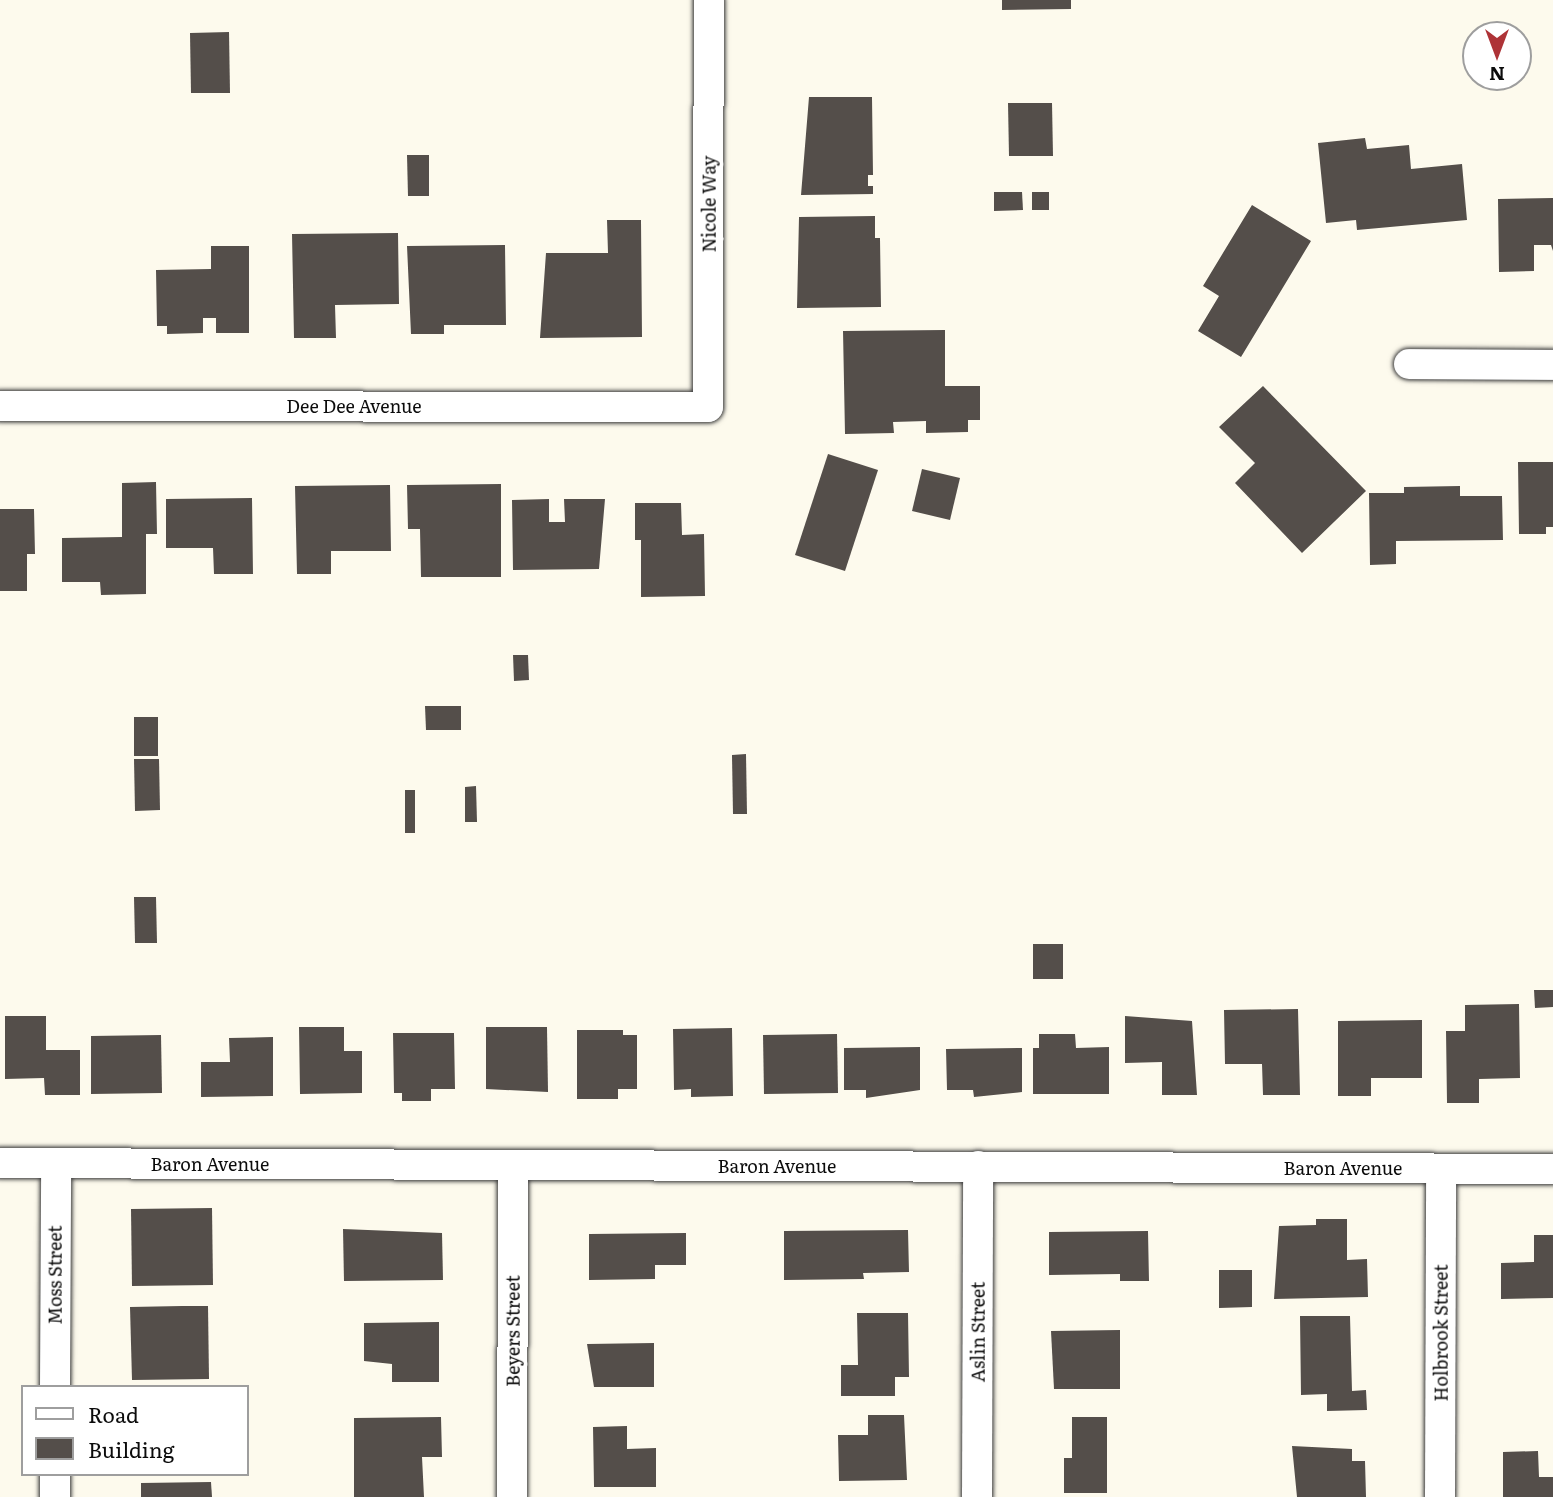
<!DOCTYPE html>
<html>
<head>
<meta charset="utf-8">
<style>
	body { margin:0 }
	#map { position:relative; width:1553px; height:1497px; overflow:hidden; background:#fdfaed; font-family:Literata,serif }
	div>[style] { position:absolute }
	.building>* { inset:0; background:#544e4a }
	.roads { filter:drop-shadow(0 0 2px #3f3f3f) drop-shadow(0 0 2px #3f3f3f) }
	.street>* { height:30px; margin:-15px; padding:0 15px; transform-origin:15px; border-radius:15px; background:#fff }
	span { translate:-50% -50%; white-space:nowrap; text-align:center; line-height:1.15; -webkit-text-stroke:7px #fff; paint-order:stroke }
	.street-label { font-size:18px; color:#0c0c0c }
	.legend { position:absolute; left:21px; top:1385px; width:228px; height:91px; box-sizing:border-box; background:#fff; border:2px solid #9e9e9e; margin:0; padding:9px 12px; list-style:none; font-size:21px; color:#0c0c0c }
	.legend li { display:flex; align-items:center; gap:14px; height:35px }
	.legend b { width:35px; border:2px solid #9e9e9e }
	.north { position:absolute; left:1462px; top:21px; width:70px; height:70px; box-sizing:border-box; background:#fff; border:2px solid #9e9e9e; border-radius:50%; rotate:180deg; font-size:19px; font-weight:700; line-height:28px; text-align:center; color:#0c0c0c }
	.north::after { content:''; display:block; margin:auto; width:24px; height:32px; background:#ae3337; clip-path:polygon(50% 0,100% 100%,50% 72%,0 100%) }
</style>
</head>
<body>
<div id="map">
	<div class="building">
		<i style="clip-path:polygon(1002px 0,1071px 0,1071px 9px,1002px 10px)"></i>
		<i style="clip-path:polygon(229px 32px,230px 93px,191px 93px,190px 33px)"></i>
		<i style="clip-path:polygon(809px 97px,872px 97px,873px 175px,868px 175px,868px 186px,873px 186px,873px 194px,801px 195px)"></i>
		<i style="clip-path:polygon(1008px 103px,1052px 103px,1053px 156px,1009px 156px)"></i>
		<i style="clip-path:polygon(1365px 138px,1367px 149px,1409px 145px,1411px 169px,1462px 164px,1467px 220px,1357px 230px,1356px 220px,1326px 223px,1318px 143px)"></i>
		<i style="clip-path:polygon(407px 155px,429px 155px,429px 196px,408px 196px)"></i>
		<i style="clip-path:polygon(994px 192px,1022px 192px,1023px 210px,994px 211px)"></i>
		<i style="clip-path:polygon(1032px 192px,1049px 192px,1049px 210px,1032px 210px)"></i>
		<i style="clip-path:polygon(1553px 198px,1553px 251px,1551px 245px,1534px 245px,1534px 271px,1499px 272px,1498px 199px)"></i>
		<i style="clip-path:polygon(1252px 205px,1311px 241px,1241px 357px,1198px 331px,1219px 296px,1203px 286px)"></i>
		<i style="clip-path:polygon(875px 216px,875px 238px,880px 238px,881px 307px,797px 308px,799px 217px)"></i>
		<i style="clip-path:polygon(607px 220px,641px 220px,642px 337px,540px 338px,546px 253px,608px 253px)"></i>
		<i style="clip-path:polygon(398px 233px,399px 304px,335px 305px,336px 338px,294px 338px,292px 234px)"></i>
		<i style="clip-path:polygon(505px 245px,506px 325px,444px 325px,444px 334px,411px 334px,407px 246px)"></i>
		<i style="clip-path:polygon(211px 246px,249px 246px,249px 333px,216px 333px,216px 318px,203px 318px,203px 333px,167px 334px,167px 326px,157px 326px,156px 270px,211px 269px)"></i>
		<i style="clip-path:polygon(945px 330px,945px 386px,980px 386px,980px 420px,968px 420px,968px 432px,926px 433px,926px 421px,893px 422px,894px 433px,845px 434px,843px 331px)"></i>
		<i style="clip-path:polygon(1263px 386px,1366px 491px,1302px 553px,1235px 483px,1255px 463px,1219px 427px)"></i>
		<i style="clip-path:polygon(828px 454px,878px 470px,845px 571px,795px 555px)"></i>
		<i style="clip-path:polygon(1518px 462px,1553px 462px,1553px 527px,1546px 527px,1546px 534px,1519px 534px)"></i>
		<i style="clip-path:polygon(922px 469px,960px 478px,950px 520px,912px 511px)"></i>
		<i style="clip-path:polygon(156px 482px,157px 534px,146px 534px,146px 594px,101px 595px,100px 582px,62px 582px,62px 538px,122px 537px,122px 483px)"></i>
		<i style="clip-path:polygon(501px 484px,501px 577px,421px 577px,420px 529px,408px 529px,407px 485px)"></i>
		<i style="clip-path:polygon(390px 485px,391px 551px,331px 551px,331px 574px,297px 574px,295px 486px)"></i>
		<i style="clip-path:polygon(1460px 486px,1460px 496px,1502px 496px,1503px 540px,1396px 541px,1396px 564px,1370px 565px,1369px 493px,1404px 493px,1404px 487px)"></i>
		<i style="clip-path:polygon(252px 498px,253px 574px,214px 574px,213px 548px,166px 548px,166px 499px)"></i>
		<i style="clip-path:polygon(549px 499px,549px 522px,565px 522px,564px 499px,605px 499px,599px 569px,513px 570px,512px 500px)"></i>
		<i style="clip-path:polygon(635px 503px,681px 503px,682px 535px,704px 534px,705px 596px,641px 597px,641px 540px,635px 540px)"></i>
		<i style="clip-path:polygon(0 509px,34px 509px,35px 554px,27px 554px,27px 591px,0 591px)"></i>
		<i style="clip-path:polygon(513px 655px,528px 655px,529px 680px,514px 681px)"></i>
		<i style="clip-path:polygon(425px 706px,461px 706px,461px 730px,426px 730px)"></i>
		<i style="clip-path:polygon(134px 717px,158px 717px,158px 756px,134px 756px)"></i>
		<i style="clip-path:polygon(746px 754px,747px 814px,733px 814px,732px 755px)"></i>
		<i style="clip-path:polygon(134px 759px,159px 759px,160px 810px,135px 811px)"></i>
		<i style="clip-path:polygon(476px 786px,477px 822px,465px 822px,465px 787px)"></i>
		<i style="clip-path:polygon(405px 790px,415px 790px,415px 833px,405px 833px)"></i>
		<i style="clip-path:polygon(134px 897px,156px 897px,157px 943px,135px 943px)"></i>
		<i style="clip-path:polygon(1033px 944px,1063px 944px,1063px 979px,1033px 979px)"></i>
		<i style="clip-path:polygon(1534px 990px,1553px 990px,1553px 1007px,1535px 1008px)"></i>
		<i style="clip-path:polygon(1519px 1004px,1520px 1078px,1479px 1079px,1479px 1103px,1447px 1103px,1446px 1031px,1465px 1031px,1465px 1005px)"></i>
		<i style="clip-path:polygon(1298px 1009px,1300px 1095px,1263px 1095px,1262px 1064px,1225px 1064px,1224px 1010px)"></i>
		<i style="clip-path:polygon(5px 1016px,46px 1016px,46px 1050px,80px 1050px,80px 1095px,45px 1095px,44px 1078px,5px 1079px)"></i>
		<i style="clip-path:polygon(1125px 1016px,1192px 1021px,1197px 1095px,1162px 1095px,1162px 1062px,1125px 1063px)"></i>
		<i style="clip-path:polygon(1422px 1020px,1422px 1078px,1371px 1078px,1371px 1096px,1338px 1096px,1338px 1021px)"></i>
		<i style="clip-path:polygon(299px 1027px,344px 1027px,344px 1051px,362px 1051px,362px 1093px,300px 1094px)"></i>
		<i style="clip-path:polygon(486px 1027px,547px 1027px,548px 1092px,486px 1089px)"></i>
		<i style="clip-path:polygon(732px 1028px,733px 1096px,691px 1097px,691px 1089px,674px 1090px,673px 1029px)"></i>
		<i style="clip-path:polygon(577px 1030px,623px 1030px,623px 1035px,637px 1035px,637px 1089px,618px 1089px,618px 1099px,577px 1099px)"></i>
		<i style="clip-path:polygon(393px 1033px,454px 1033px,455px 1089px,431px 1089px,431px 1101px,402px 1101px,402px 1093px,394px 1093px)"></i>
		<i style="clip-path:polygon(837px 1034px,838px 1093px,764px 1094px,763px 1035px)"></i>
		<i style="clip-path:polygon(1039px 1034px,1075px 1034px,1076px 1048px,1109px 1047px,1109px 1094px,1033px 1094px,1033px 1048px,1039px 1048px)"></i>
		<i style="clip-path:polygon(161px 1035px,162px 1093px,91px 1094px,91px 1036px)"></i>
		<i style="clip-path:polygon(273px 1037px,273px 1096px,201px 1097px,201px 1062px,230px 1062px,229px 1038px)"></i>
		<i style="clip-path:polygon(920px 1047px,920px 1090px,866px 1098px,866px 1090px,844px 1090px,844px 1048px)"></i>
		<i style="clip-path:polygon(1022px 1048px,1022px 1092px,974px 1097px,973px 1090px,947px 1090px,946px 1049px)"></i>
		<i style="clip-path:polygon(212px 1208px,213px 1285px,132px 1286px,131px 1209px)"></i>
		<i style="clip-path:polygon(1316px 1219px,1347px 1219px,1347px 1260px,1367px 1259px,1368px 1297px,1274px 1299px,1279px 1226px,1316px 1225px)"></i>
		<i style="clip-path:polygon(343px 1229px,442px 1233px,443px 1280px,344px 1281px)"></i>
		<i style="clip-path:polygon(908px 1230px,909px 1272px,863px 1273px,864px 1279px,784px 1280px,784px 1231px)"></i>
		<i style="clip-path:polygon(1148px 1231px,1149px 1281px,1120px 1281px,1120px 1274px,1049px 1275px,1049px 1232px)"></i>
		<i style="clip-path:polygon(686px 1233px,686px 1265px,655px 1265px,655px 1279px,589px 1280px,589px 1234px)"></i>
		<i style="clip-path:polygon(1534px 1235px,1553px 1235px,1553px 1298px,1501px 1299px,1501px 1263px,1534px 1262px)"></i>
		<i style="clip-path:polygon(1219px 1270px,1252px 1270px,1252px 1307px,1219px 1308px)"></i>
		<i style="clip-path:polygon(182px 1306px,208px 1306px,209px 1379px,132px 1380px,130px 1307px)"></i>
		<i style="clip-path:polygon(857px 1313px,908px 1313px,909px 1377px,895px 1377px,895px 1396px,841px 1396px,841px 1365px,858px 1365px)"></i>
		<i style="clip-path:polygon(1300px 1316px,1350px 1316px,1352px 1391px,1366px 1390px,1367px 1410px,1327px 1411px,1327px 1394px,1301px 1395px)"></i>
		<i style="clip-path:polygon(439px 1322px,439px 1382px,392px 1382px,392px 1364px,364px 1361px,364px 1323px)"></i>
		<i style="clip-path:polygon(1120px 1330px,1120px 1389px,1054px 1389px,1051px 1331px)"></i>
		<i style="clip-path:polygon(654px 1343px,654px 1387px,594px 1387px,587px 1344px)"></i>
		<i style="clip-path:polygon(868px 1415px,904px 1415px,907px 1480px,839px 1481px,838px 1435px,868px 1435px)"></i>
		<i style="clip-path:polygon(441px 1417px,442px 1457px,422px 1457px,424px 1497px,354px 1497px,354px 1418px)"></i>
		<i style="clip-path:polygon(1072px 1417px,1107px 1417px,1107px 1493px,1064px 1493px,1064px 1458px,1072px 1458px)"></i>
		<i style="clip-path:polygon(627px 1426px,627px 1449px,656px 1448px,656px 1487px,594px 1487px,593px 1427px)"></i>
		<i style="clip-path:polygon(1292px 1446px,1352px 1449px,1352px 1461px,1365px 1461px,1366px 1497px,1297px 1497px)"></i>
		<i style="clip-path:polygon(1538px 1451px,1539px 1477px,1553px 1477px,1553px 1497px,1503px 1497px,1503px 1452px)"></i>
		<i style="clip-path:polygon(211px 1482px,212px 1497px,141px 1497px,141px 1483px)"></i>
	</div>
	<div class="roads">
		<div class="street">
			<i style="left:1409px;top:364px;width:144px;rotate:0.4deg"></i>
			<i style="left:0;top:406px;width:708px;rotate:0.08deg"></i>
			<i style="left:708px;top:407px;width:407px;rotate:-89.9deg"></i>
			<i style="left:0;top:1163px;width:1553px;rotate:0.22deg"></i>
			<i style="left:55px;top:1387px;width:223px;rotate:-89.7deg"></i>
			<i style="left:55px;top:1497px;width:23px;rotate:-90deg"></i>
			<i style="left:512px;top:1497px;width:332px;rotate:-89.8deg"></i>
			<i style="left:977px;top:1497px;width:331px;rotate:-89.8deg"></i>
			<i style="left:1440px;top:1497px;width:328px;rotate:-89.8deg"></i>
		</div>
	</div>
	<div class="street-label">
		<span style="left:709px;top:204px;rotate:-90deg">Nicole Way</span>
		<span style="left:354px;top:406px">Dee Dee Avenue</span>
		<span style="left:210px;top:1164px">Baron Avenue</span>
		<span style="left:777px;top:1166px">Baron Avenue</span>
		<span style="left:1343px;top:1168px">Baron Avenue</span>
		<span style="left:55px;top:1275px;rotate:-90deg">Moss Street</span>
		<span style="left:513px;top:1331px;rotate:-90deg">Beyers Street</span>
		<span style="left:978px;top:1332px;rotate:-90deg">Aslin Street</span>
		<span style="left:1441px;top:1333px;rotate:-90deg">Holbrook Street</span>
	</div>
	<ul class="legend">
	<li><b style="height:9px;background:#fff"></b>Road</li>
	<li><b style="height:19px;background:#544e4a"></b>Building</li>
	</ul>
	<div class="north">N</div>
</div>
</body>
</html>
